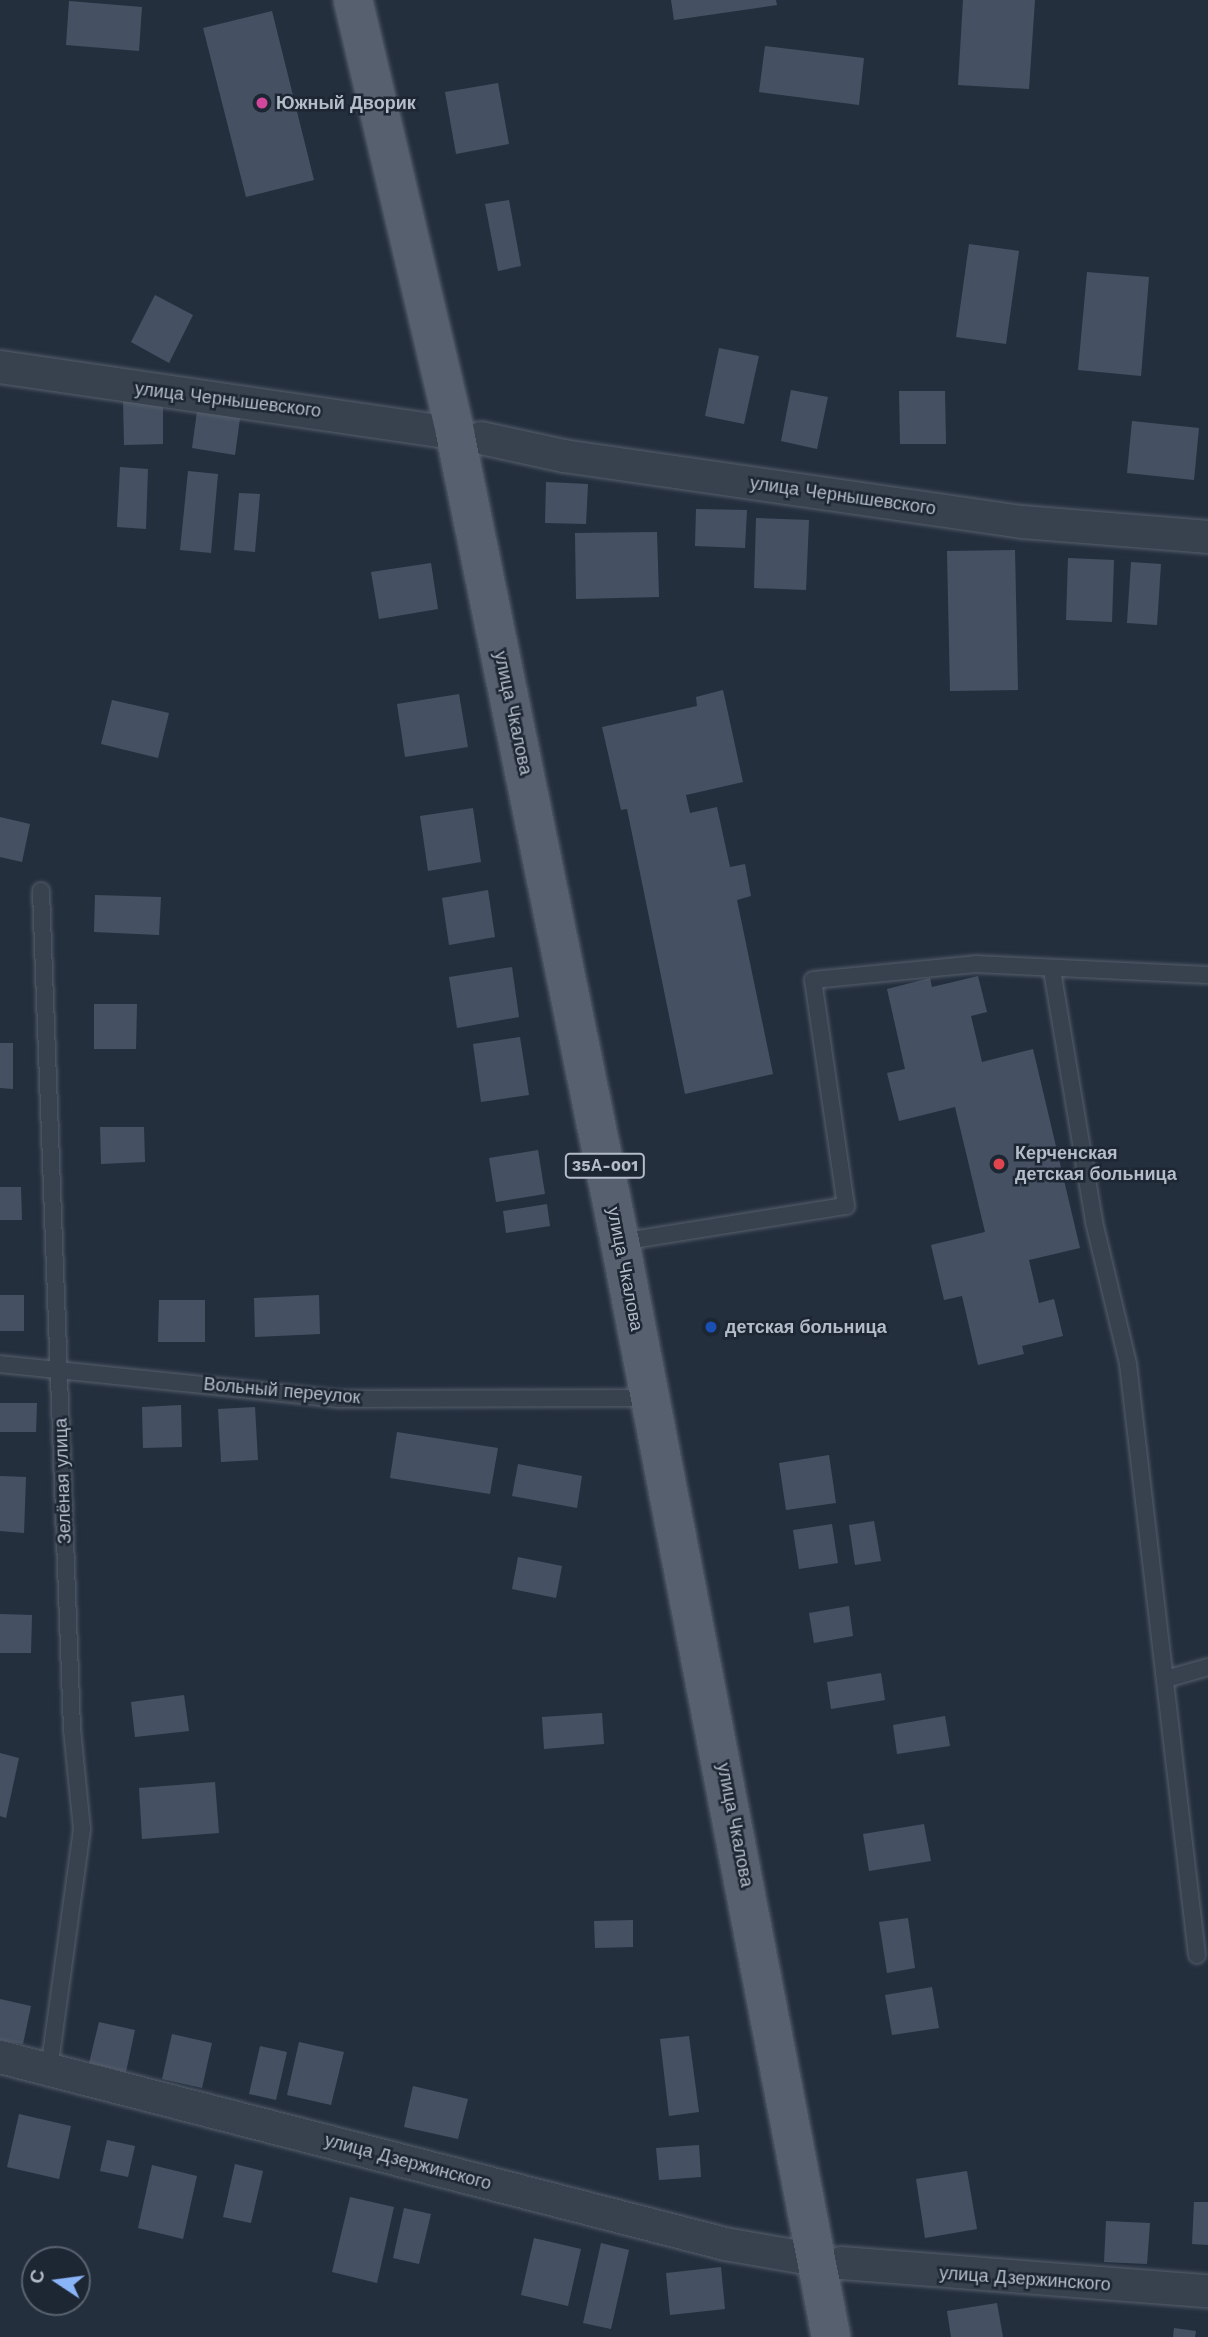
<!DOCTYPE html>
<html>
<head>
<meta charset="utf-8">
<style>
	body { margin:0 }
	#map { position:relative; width:1208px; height:2337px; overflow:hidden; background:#242f3e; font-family:"Work Sans",sans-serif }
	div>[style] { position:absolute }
	.building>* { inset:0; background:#455162 }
	.roads { filter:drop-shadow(0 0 2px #565f6c) drop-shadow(0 0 2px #565f6c) }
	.service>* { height:16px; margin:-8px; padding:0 8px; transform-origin:8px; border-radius:8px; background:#38414e }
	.minor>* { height:32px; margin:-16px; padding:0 16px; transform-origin:16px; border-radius:16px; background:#38414e }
	.primary>* { height:38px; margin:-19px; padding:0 19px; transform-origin:19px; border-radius:19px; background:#56606e }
	.dots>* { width:19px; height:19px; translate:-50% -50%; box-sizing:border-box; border:4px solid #1d2633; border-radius:50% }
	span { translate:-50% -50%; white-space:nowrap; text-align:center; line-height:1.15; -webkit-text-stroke:5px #1d2633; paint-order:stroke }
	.shield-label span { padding:2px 5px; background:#1d2633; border:2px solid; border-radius:5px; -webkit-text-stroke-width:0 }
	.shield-label { font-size:16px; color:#b4bcc9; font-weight:700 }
	.poi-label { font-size:18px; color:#b4bcc9; font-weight:700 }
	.left { translate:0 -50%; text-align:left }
	.street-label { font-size:18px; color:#b4bcc9 }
	.north { position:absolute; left:21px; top:2246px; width:70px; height:70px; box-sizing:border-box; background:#1d2633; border:2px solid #59626f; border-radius:50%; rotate:283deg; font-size:19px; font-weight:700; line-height:28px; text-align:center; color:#b4bcc9 }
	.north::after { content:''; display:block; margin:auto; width:24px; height:32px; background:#8ab4f8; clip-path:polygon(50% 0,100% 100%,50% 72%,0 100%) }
</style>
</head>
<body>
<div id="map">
	<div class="building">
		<i style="clip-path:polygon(671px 0,776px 0,777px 5px,674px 20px)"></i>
		<i style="clip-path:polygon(963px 0,1035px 0,1029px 89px,958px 85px)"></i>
		<i style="clip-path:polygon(69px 1px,142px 7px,139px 51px,66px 45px)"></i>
		<i style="clip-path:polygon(272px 11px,314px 180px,246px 197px,203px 28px)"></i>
		<i style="clip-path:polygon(765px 46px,864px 58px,859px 105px,759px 92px)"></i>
		<i style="clip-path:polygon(498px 83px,509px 144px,456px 154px,445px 92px)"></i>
		<i style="clip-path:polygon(509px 200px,521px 266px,498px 271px,485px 204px)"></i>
		<i style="clip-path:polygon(969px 244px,1019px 251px,1006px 344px,956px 337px)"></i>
		<i style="clip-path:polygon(1087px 272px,1149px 277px,1141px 376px,1078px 370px)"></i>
		<i style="clip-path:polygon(155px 295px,193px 315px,169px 363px,131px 342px)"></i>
		<i style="clip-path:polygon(719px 348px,759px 356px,744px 424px,705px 416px)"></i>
		<i style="clip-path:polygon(791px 390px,828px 397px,817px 449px,781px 441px)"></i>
		<i style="clip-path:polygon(899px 391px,945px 391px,946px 444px,900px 444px)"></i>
		<i style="clip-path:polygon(163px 397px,163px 444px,124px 445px,123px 398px)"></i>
		<i style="clip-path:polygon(198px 404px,241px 411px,235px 455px,192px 448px)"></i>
		<i style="clip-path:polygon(1132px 421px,1199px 428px,1194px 480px,1127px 473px)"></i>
		<i style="clip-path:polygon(120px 467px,148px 469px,146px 529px,117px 527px)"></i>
		<i style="clip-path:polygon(188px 471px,218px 474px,211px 553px,180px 550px)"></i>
		<i style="clip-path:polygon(546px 482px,588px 484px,586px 524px,545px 523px)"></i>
		<i style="clip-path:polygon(239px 493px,260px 494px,255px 552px,234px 550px)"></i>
		<i style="clip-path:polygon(696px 509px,747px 510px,745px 548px,695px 546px)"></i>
		<i style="clip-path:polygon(756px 518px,809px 520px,806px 590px,754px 588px)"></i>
		<i style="clip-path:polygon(657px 532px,659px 597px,576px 599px,575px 533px)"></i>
		<i style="clip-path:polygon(1015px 550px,1018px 690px,950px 691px,947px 551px)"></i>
		<i style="clip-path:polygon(1068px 558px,1114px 560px,1112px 622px,1066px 620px)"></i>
		<i style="clip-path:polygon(1131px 562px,1161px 564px,1157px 625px,1127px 623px)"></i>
		<i style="clip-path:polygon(431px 563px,438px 609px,379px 619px,371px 572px)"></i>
		<i style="clip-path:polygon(723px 690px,743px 782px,686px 795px,690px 813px,717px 807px,730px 867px,745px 864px,751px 896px,737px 900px,773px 1074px,685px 1094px,627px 809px,621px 810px,602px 727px,697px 706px,696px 697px)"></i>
		<i style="clip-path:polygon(459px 694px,468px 747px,405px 757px,397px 704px)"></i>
		<i style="clip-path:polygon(112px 700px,169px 713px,158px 758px,101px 744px)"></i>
		<i style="clip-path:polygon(473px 808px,481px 862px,428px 871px,420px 816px)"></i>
		<i style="clip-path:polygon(0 817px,30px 824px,22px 862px,0 857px)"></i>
		<i style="clip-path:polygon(488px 890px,495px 937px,449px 945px,442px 898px)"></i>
		<i style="clip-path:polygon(95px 895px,161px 897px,159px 935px,94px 932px)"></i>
		<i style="clip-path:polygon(512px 967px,519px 1017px,457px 1028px,449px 977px)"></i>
		<i style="clip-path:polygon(978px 976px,987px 1012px,971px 1016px,982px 1062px,1033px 1049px,1080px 1248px,1029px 1260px,1039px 1303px,1054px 1299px,1063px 1336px,1022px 1346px,1024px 1354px,978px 1365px,962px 1296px,944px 1300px,931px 1245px,985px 1232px,955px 1107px,899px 1121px,887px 1073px,905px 1069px,887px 989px,930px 978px,932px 987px)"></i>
		<i style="clip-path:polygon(94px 1004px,137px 1004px,136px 1049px,94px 1049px)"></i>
		<i style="clip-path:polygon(520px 1037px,529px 1095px,481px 1102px,473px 1044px)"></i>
		<i style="clip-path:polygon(0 1043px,13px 1043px,13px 1089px,0 1088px)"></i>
		<i style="clip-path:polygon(100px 1127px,144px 1127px,145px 1162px,101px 1164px)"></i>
		<i style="clip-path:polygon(538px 1150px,545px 1194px,496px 1202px,489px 1158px)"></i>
		<i style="clip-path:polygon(0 1187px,21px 1187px,22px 1220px,0 1220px)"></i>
		<i style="clip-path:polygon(547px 1204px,550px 1226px,506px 1233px,503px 1211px)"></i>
		<i style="clip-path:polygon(0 1295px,24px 1295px,24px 1331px,0 1331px)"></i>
		<i style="clip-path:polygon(319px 1295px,320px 1334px,255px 1337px,254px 1298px)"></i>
		<i style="clip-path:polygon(159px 1300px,205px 1300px,205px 1342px,158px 1342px)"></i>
		<i style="clip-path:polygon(0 1403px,37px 1403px,36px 1432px,0 1432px)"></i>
		<i style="clip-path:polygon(181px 1405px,182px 1447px,143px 1448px,142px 1407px)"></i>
		<i style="clip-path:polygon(255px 1407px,258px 1460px,221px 1462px,218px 1409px)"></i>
		<i style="clip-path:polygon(397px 1432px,498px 1448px,490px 1494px,390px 1478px)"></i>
		<i style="clip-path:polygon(829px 1455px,836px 1503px,786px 1510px,779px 1463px)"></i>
		<i style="clip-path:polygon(518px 1464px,582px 1476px,577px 1508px,512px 1496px)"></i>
		<i style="clip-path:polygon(0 1476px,26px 1477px,24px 1533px,0 1531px)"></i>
		<i style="clip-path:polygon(874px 1521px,881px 1561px,855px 1565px,849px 1525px)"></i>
		<i style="clip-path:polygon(832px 1524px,838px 1563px,799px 1569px,793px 1530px)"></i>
		<i style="clip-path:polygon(518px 1557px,562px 1566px,556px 1598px,512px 1589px)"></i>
		<i style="clip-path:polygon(849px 1606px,853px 1636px,814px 1643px,809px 1613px)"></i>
		<i style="clip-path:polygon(0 1614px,32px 1615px,31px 1653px,0 1653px)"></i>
		<i style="clip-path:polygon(881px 1673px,885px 1700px,831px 1709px,827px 1682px)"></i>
		<i style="clip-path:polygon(184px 1695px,189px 1731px,135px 1737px,131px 1702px)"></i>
		<i style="clip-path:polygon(602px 1713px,604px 1744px,544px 1749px,542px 1717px)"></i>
		<i style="clip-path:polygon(945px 1716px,950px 1746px,897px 1754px,893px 1725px)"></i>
		<i style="clip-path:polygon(0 1753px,19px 1758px,6px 1818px,0 1816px)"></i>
		<i style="clip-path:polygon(215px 1782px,219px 1833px,142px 1839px,139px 1788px)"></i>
		<i style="clip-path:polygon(924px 1824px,931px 1861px,869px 1871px,863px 1834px)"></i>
		<i style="clip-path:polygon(908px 1918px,915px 1968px,887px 1973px,879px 1922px)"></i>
		<i style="clip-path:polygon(633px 1920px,633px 1947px,595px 1948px,594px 1921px)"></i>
		<i style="clip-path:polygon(932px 1987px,939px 2028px,892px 2035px,885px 1995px)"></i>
		<i style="clip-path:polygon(0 1999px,31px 2006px,23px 2044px,0 2040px)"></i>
		<i style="clip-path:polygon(99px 2022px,135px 2030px,126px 2072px,89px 2063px)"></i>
		<i style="clip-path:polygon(172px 2034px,212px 2043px,202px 2088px,162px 2079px)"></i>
		<i style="clip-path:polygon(689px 2036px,699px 2112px,669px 2116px,660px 2039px)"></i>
		<i style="clip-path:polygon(299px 2042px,344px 2052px,331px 2105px,287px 2095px)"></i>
		<i style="clip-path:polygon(260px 2046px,287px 2052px,276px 2100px,249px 2094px)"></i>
		<i style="clip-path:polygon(413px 2086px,468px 2099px,458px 2139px,404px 2127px)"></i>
		<i style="clip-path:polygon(19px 2114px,71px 2126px,59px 2179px,7px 2167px)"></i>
		<i style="clip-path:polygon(107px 2140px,135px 2146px,128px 2177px,100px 2171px)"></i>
		<i style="clip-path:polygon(699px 2145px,701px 2177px,659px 2180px,656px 2148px)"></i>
		<i style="clip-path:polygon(235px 2164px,263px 2171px,251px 2223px,223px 2217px)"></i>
		<i style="clip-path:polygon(152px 2165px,197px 2176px,183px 2239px,138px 2228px)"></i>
		<i style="clip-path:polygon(967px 2171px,977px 2229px,925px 2238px,916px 2179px)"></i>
		<i style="clip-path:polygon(350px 2197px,394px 2207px,377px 2283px,332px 2272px)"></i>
		<i style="clip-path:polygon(1194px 2202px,1208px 2202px,1208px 2245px,1192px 2244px)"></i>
		<i style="clip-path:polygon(404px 2208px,431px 2214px,419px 2264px,393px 2258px)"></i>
		<i style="clip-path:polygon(1106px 2221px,1150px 2223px,1147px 2264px,1104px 2262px)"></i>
		<i style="clip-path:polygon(534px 2238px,581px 2249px,568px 2306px,521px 2295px)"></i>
		<i style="clip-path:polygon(601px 2243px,629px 2250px,611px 2329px,583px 2323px)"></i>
		<i style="clip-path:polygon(721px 2267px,725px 2309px,670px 2315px,666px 2273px)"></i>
		<i style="clip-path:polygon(997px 2303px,1003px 2337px,951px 2337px,947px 2311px)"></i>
		<i style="clip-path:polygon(1174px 2328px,1196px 2331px,1195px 2337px,1173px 2337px)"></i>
	</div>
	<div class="roads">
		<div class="service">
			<i style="left:41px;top:891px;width:839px;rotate:87.88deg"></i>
			<i style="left:72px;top:1729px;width:100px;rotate:84.3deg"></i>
			<i style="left:82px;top:1829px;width:242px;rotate:97.8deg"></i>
			<i style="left:1052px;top:970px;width:255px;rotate:80.5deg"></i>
			<i style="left:1094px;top:1222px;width:146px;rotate:76.5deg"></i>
			<i style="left:1128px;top:1364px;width:595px;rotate:83.34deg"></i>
			<i style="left:620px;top:1242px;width:229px;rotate:-9.1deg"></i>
			<i style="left:846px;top:1206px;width:228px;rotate:-98.3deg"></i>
			<i style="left:813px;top:980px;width:163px;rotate:-5.6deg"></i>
			<i style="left:975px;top:964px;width:233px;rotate:2.7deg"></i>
			<i style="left:0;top:1364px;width:342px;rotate:5.9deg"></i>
			<i style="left:340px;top:1399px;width:308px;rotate:-0.2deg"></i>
			<i style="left:1166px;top:1679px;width:44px;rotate:-15.9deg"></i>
		</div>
		<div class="minor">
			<i style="left:0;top:367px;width:460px;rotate:8.3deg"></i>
			<i style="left:481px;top:438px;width:85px;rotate:12.2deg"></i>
			<i style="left:564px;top:456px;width:464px;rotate:8.2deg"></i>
			<i style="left:1023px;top:522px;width:186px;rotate:4.6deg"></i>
			<i style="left:0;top:2057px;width:749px;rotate:14.46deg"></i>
			<i style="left:725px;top:2244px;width:93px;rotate:9.9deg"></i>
			<i style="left:841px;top:2263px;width:368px;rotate:4.4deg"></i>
		</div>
		<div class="primary">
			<i style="left:353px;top:0;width:445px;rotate:76.7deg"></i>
			<i style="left:455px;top:433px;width:826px;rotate:78.47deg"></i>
			<i style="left:620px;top:1242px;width:1115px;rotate:79.09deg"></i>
		</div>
	</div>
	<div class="dots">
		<i style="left:262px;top:103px;background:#d1479c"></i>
		<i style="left:999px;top:1164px;background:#e0444e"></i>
		<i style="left:711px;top:1327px;background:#1a4fb4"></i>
	</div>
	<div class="shield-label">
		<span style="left:605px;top:1166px">35А-001</span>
	</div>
	<div class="poi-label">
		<span class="left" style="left:276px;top:103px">Южный Дворик</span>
		<span class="left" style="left:1015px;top:1164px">Керченская<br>детская больница</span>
		<span class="left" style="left:725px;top:1327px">детская больница</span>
	</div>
	<div class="street-label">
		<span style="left:228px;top:400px;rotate:7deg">улица Чернышевского</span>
		<span style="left:843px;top:496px;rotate:8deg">улица Чернышевского</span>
		<span style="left:513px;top:713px;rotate:78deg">улица Чкалова</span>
		<span style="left:625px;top:1269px;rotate:79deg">улица Чкалова</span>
		<span style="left:282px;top:1391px;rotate:5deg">Вольный переулок</span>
		<span style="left:63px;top:1481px;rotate:-92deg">Зелёная улица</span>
		<span style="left:735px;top:1825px;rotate:79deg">улица Чкалова</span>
		<span style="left:408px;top:2162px;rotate:15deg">улица Дзержинского</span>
		<span style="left:1025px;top:2279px;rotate:4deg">улица Дзержинского</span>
	</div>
	<div class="north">С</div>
</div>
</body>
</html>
